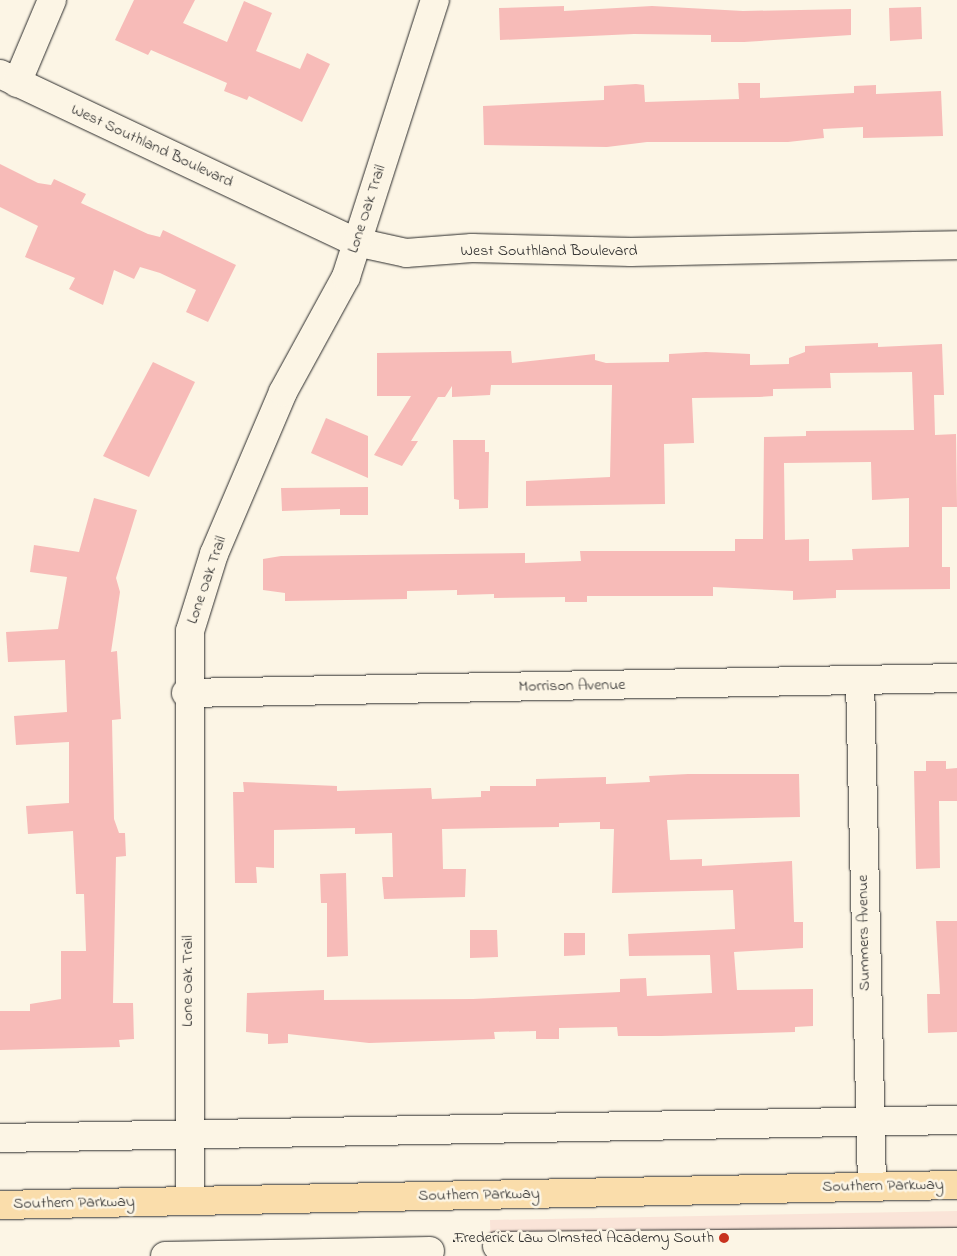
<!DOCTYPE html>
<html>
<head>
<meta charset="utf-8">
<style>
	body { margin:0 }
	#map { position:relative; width:957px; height:1256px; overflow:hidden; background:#fcf5e5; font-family:"Indie Flower",sans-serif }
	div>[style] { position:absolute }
	.built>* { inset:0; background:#fae4d8 }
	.building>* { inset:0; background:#f7bbb8 }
	.path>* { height:3px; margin-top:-1.5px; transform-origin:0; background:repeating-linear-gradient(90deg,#2b2b2b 0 4px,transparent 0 8px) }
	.roads { filter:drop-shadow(0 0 1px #2b2b2b) drop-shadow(0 0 1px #2b2b2b) }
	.minor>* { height:28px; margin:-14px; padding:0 14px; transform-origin:14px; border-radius:14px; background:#fcf5e5 }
	.major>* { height:28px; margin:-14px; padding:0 14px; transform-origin:14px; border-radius:14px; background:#faddab }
	.dots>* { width:14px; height:14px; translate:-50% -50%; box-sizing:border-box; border:2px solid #fcf5e5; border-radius:50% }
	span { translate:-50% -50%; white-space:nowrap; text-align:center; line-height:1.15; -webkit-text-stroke:5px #fcf5e5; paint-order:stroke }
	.street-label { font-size:16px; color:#2b2b2b }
	.poi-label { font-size:16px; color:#2b2b2b }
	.right { translate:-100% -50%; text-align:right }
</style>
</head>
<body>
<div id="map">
	<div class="built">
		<i style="clip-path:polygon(957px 1211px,957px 1256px,491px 1256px,490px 1220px)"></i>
	</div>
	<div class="building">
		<i style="clip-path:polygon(134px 0,195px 0,183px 23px,227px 42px,244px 1px,272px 13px,256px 51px,300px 69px,307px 53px,330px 64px,302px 122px,249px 96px,247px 100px,224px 91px,227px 83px,151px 50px,148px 55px,115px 40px)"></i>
		<i style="clip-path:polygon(564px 6px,564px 11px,652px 6px,743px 11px,851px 9px,851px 35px,744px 42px,711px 42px,711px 35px,634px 34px,500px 40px,499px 8px)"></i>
		<i style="clip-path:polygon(921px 7px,922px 39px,890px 41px,889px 8px)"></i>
		<i style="clip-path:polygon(738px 83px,760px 83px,760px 98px,854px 93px,854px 86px,876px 85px,876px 94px,941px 91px,943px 136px,863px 138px,863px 127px,823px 129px,824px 138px,788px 142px,647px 142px,607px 147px,484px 145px,483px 106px,604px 100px,604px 86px,636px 84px,644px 85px,645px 102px,739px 99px)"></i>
		<i style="clip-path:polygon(0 164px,38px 183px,51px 185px,54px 179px,86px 194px,81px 203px,148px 234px,160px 237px,163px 230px,236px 265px,208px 322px,186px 312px,196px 290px,160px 273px,140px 267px,134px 279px,114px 270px,103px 305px,69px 289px,75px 278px,25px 257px,38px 226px,0 207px)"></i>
		<i style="clip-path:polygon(evenodd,878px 343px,878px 347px,942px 344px,944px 395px,934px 395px,935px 435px,956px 434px,957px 507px,942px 507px,942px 567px,950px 567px,950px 589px,836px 590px,836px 598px,793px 600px,793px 591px,713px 587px,713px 596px,587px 596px,587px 602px,565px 602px,565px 597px,494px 598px,494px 594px,457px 595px,457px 590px,407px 591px,407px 599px,285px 601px,285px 593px,263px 590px,263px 559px,281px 556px,525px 553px,525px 563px,581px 561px,580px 551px,735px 551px,735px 539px,763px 539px,764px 437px,806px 436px,806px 431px,914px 430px,912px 372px,830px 373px,831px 388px,773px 389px,773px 396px,759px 397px,692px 398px,694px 443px,664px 444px,665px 504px,526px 506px,526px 481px,610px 477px,612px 385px,491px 385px,490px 395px,452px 397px,452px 386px,445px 397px,438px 397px,411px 441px,418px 441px,402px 466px,374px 455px,411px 396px,377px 396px,377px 353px,511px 351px,512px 363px,595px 354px,595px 360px,606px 363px,669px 362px,669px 354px,706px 352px,750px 354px,750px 365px,789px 364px,789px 358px,805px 352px,805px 346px,878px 343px,871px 462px,872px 500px,909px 498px,909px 547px,852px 549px,853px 560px,809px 561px,809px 539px,785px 540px,784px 463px,871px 462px)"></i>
		<i style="clip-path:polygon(153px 362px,195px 382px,149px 477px,103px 456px)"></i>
		<i style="clip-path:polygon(326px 418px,368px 436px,368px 478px,311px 453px)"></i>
		<i style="clip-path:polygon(453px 440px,485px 440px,485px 452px,489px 452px,488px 508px,459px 509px,459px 500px,454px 499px)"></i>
		<i style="clip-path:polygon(368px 487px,368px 515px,340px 515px,340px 509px,282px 511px,281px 488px)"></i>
		<i style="clip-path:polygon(94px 498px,137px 510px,116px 578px,120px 592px,111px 652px,117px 651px,121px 719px,112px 720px,114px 819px,119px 833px,125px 833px,126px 856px,116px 857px,113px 1003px,133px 1003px,134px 1039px,119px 1040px,120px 1047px,0 1050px,0 1011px,30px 1011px,30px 1004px,61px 999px,61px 951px,86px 951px,84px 894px,76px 894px,73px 831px,28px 834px,26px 806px,69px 803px,69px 742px,16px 745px,14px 716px,67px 712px,65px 660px,8px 662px,6px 632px,58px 629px,67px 577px,30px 572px,34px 545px,79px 552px)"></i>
		<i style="clip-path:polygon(926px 761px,946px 761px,946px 769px,957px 768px,957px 801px,939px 801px,940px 868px,916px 869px,914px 771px,926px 771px)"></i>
		<i style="clip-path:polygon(688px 774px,799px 774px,800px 817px,667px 820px,670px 860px,702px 859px,702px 866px,792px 861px,794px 922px,803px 922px,803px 948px,734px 952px,737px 990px,813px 989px,813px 1026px,795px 1027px,795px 1032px,661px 1036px,618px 1036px,617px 1027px,559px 1028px,559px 1039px,536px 1039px,536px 1031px,494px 1032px,495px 1039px,369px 1043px,288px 1034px,288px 1043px,268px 1044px,268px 1034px,246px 1032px,247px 993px,324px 990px,324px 1000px,473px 999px,620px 992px,620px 979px,646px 978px,647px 996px,712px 993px,710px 955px,629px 956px,628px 934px,735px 929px,733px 890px,612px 893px,614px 829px,600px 829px,600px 822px,559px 823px,559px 827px,442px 829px,443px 869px,466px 869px,465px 897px,384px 899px,382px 877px,393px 877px,392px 833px,355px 834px,355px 828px,274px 830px,274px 868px,256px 867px,257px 883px,235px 883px,233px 792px,244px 792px,243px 782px,337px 786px,337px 791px,431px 788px,432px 799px,481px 797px,481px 791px,490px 791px,490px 786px,536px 786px,536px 779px,606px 777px,606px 784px,650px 782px,649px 776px)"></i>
		<i style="clip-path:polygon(346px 873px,348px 956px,327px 957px,327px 903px,321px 903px,320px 874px)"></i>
		<i style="clip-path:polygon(936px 921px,957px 921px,957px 1032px,928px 1033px,927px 994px,940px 994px)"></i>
		<i style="clip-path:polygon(470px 930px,497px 930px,498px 957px,470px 958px)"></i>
		<i style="clip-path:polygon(564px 933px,585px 933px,585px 955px,564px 956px)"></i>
	</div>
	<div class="path">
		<i style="left:453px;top:1240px;width:19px"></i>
	</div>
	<div class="roads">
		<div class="minor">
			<i style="left:0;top:74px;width:394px;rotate:25.3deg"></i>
			<i style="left:356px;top:242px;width:51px;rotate:12.4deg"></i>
			<i style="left:406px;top:253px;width:66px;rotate:-4.3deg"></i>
			<i style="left:472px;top:248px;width:159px;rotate:1.4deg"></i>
			<i style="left:631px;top:252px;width:326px;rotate:-1.2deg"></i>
			<i style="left:17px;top:83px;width:90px;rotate:-67.1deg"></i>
			<i style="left:860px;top:680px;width:507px;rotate:88.64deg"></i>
			<i style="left:186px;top:693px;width:771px;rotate:-1.11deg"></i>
			<i style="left:0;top:1138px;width:957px;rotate:-1.08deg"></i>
			<i style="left:190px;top:1201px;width:570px;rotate:-90deg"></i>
			<i style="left:190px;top:631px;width:81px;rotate:-72.7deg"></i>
			<i style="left:214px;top:554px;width:176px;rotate:-66.9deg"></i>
			<i style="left:283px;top:392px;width:131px;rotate:-61.3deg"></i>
			<i style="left:346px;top:277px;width:291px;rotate:-72.2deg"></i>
			<i style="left:497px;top:1246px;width:460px;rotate:-0.5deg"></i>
			<i style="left:165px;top:1256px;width:265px;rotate:-1.1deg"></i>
		</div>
		<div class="major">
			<i style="left:0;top:1205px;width:957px;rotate:-1.2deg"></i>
		</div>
	</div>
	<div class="dots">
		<i style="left:724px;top:1238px;background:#c8321e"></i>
	</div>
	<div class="street-label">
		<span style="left:152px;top:146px;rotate:25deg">West Southland Boulevard</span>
		<span style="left:367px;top:209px;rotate:-72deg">Lone Oak Trail</span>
		<span style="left:549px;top:251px">West Southland Boulevard</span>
		<span style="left:207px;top:580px;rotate:-71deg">Lone Oak Trail</span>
		<span style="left:572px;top:686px;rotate:-1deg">Morrison Avenue</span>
		<span style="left:864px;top:933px;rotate:-91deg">Summers Avenue</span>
		<span style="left:188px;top:981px;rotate:-90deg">Lone Oak Trail</span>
		<span style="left:883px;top:1186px;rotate:-1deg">Southern Parkway</span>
		<span style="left:479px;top:1195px;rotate:-1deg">Southern Parkway</span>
		<span style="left:74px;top:1203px;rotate:-1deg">Southern Parkway</span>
	</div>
	<div class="poi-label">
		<span class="right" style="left:714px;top:1238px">Frederick Law Olmsted Academy South</span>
	</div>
</div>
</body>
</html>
